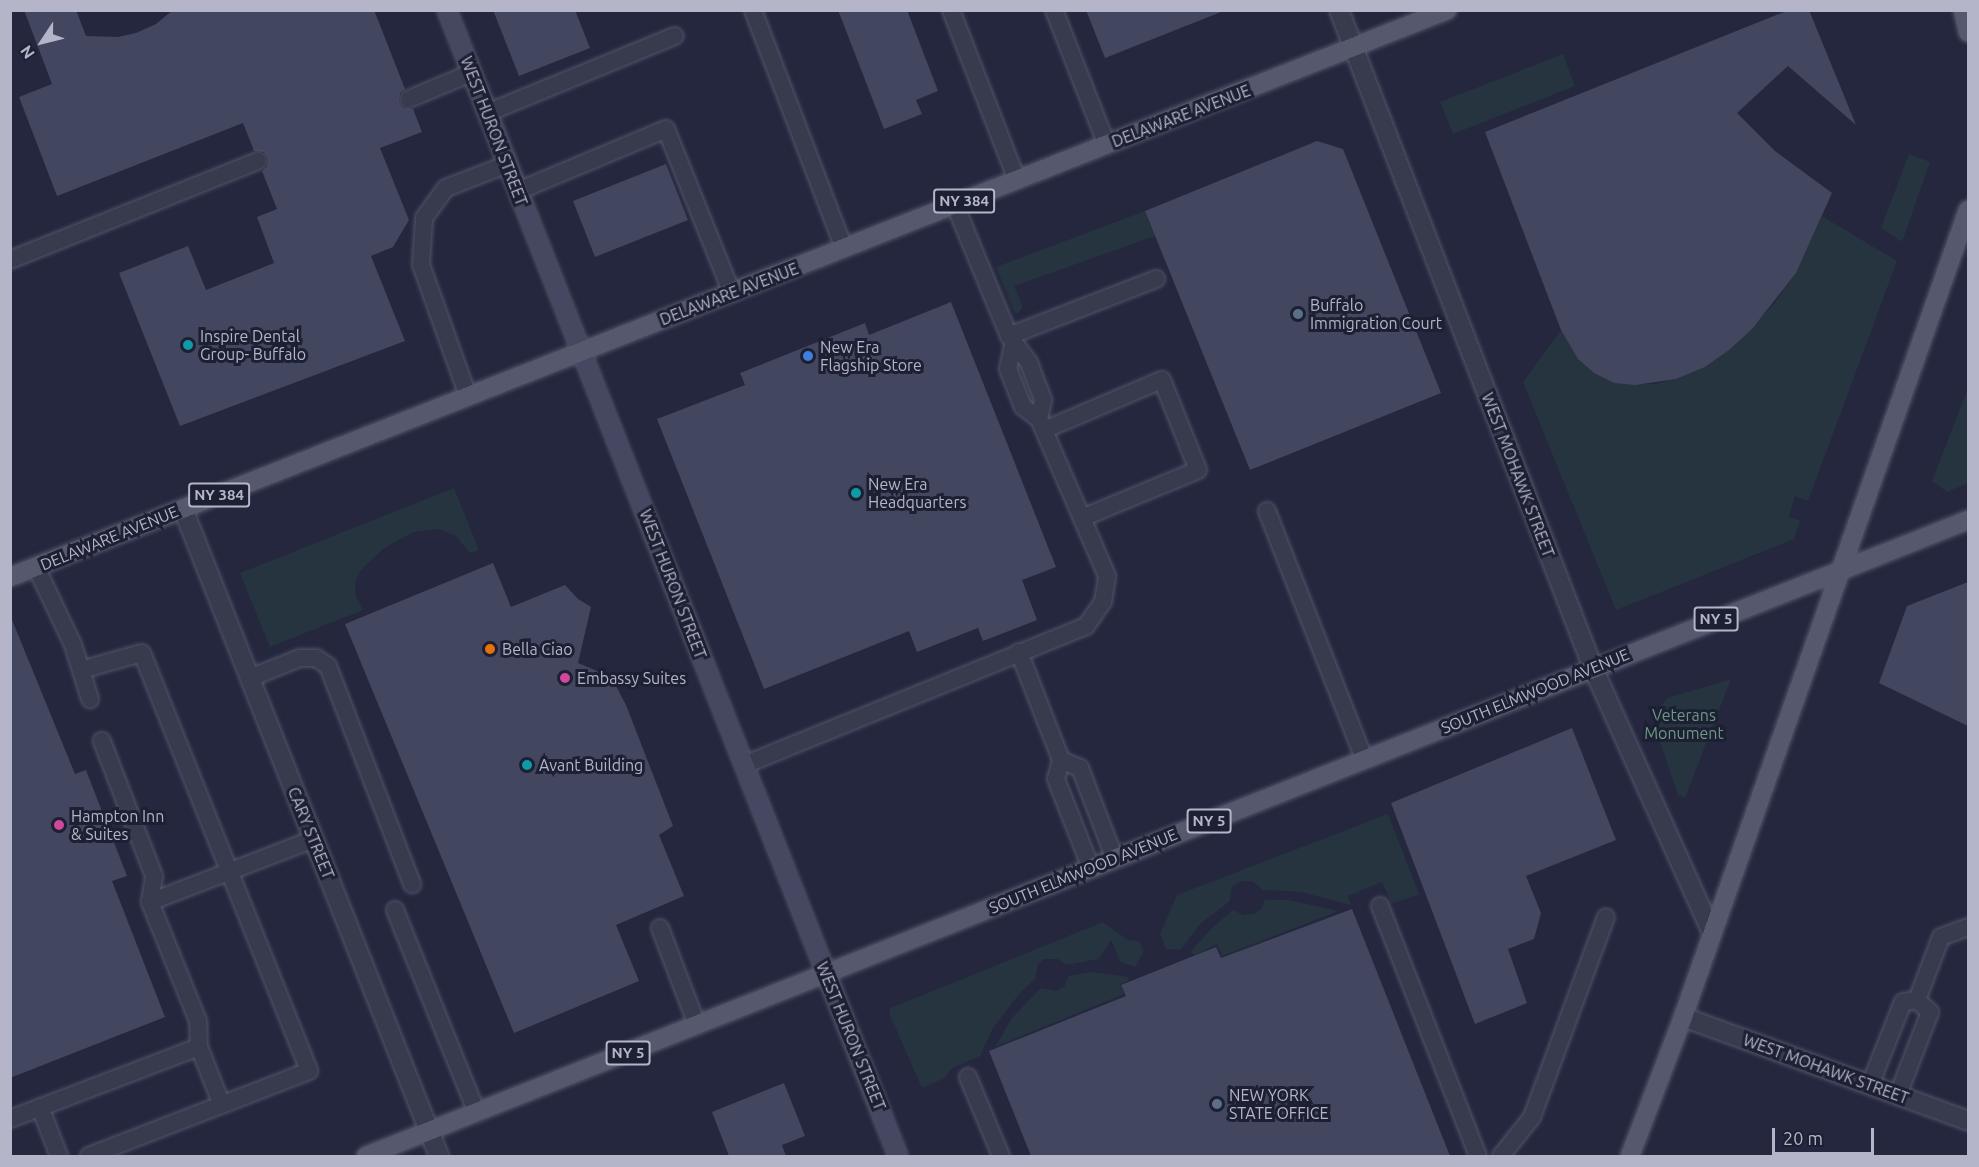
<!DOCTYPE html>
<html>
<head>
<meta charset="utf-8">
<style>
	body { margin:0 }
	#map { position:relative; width:1979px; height:1167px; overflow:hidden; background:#24273e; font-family:Ubuntu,sans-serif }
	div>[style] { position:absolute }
	.green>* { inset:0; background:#26343f }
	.building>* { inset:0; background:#43465f }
	.roads { filter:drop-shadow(0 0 2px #535569) drop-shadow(0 0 2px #535569) }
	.lane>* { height:16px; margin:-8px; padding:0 8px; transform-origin:8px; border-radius:8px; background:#383a4e }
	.street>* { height:18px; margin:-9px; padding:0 9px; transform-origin:9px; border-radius:9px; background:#383a4e }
	.secondary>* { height:18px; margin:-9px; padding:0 9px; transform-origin:9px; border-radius:9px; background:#464861 }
	.primary>* { height:18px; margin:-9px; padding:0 9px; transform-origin:9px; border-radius:9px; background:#56586e }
	.dots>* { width:16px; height:16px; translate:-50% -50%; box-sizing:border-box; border:3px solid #1d1f33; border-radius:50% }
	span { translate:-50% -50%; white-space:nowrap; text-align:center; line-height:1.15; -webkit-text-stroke:6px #1d1f33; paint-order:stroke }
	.shield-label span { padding:2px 4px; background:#1d1f33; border:2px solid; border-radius:4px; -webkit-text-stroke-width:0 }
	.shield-label { font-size:15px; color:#b4b5c9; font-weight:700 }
	.street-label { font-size:16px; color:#b4b5c9 }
	.poi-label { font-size:16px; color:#b4b5c9 }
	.left { translate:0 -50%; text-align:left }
	.park-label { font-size:16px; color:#6b9985 }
	.frame { position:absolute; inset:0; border:12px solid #b4b5c9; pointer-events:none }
	.north { position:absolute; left:12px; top:12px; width:60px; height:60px; -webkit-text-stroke:4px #1d1f33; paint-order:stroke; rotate:235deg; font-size:16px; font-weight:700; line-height:24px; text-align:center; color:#b4b5c9 }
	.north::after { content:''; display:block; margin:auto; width:21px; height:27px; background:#b4b5c9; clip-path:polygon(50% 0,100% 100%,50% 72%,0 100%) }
	.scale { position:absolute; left:1772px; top:1128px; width:102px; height:27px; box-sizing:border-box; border:3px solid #b4b5c9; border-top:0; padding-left:8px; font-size:18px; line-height:21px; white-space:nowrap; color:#b4b5c9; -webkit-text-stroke:4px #1d1f33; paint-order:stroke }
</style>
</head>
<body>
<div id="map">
	<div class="green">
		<i style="clip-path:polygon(1563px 54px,1575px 86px,1453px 134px,1440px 102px)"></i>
		<i style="clip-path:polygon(1909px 154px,1930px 162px,1902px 242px,1881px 228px)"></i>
		<i style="clip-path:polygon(1145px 211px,1155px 236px,1014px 286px,1023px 307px,1017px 314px,1014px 311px,996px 267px)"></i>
		<i style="clip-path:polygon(1822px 216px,1897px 261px,1808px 501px,1795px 496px,1789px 517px,1800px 521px,1794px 539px,1616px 610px,1523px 382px,1561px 330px,1578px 359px,1594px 373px,1614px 383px,1655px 384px,1676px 379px,1705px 367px,1729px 350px,1774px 304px,1796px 273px)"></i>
		<i style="clip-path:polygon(1968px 388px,1968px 483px,1947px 492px,1932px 481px)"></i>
		<i style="clip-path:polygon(454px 488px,479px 550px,470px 553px,456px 536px,439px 529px,413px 532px,383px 549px,361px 570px,355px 582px,356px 597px,363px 610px,270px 647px,240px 573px)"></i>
		<i style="clip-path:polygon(1731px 679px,1685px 798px,1678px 795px,1653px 721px,1659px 708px,1668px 698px)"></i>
		<i style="clip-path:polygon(1388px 814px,1419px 894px,1392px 904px,1382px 882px,1348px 896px,1351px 905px,1301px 892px,1263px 890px,1252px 881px,1242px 881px,1232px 887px,1230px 901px,1200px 924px,1180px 950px,1166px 949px,1160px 934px,1177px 895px)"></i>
		<i style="clip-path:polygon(1265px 900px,1288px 900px,1339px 911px,1222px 956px,1217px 944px,1195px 955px,1190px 952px,1213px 927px,1233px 910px,1243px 915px,1254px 914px,1261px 909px)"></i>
		<i style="clip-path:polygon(1103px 922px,1128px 940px,1139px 941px,1144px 951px,1135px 967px,1121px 962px,1111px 940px,1099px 959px,1066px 965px,1058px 959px,1044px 959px,1038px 964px,1035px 979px,1019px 994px,993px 1028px,980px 1056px,951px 1069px,945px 1078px,922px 1088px,889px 1013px,891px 1008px)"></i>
		<i style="clip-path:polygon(1091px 972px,1129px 977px,1128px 981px,1120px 984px,1124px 994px,995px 1047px,1012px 1018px,1041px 988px,1056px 991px,1064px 987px,1069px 976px)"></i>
	</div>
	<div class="building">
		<i style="clip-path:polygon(24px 10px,76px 10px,86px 36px,118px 37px,136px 33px,156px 24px,173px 10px,374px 10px,405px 89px,400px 93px,399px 102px,403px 108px,413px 109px,422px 132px,380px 148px,409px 220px,393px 247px,371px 256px,405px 341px,180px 426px,119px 273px,188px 246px,206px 290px,274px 263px,257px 217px,277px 209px,262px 171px,267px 167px,268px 158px,264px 152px,254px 151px,243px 123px,57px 196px,19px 97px,52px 84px)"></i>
		<i style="clip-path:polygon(493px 10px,575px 10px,590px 48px,519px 76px)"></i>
		<i style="clip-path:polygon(838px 10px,907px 10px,938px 91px,916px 100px,922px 114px,884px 129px)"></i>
		<i style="clip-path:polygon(1086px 10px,1221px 10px,1221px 12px,1105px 58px)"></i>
		<i style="clip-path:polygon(1789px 10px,1809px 10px,1856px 125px,1788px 66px,1737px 113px,1775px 151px,1832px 193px,1796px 273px,1752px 329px,1729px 350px,1705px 367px,1676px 379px,1635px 385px,1614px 383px,1594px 373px,1578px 359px,1561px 330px,1485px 132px)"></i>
		<i style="clip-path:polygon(1317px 141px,1343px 149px,1441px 393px,1250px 470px,1145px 211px)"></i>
		<i style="clip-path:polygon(666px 164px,688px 220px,595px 257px,573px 201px)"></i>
		<i style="clip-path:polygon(951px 302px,1056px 567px,1022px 580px,1037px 620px,983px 641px,978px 628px,917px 652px,909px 631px,764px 689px,657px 419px,745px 385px,740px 373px,865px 323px,869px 335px)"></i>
		<i style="clip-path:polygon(493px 563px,511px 607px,565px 585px,578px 599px,591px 607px,578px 663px,597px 671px,615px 684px,626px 705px,673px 826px,659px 835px,684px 896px,616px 925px,639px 981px,514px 1033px,345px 624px)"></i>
		<i style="clip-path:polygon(1968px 582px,1968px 726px,1879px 683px,1907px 606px)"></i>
		<i style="clip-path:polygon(10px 615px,75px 774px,86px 770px,127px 876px,112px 881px,165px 1017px,10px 1078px)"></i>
		<i style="clip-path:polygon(1572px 728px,1616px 840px,1526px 876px,1541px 913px,1534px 939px,1508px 949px,1527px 1003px,1475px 1024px,1391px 803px)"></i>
		<i style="clip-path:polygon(1352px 909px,1450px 1156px,1031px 1156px,989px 1051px,1126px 996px,1121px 985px,1216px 947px,1221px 958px)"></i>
		<i style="clip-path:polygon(784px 1083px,805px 1136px,782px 1145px,786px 1156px,729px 1156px,712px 1112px)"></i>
	</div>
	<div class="roads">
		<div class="lane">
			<i style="left:753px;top:10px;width:255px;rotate:69.1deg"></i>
			<i style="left:951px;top:10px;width:182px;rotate:68.8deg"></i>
			<i style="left:1054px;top:10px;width:145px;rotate:68.6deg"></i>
			<i style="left:409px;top:99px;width:67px;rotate:-22.8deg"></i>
			<i style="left:487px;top:113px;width:203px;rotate:-22.3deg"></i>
			<i style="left:518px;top:191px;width:160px;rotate:-22.7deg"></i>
			<i style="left:666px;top:129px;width:177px;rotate:68.1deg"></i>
			<i style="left:955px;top:205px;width:142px;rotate:67.6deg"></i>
			<i style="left:1009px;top:336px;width:34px;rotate:53deg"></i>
			<i style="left:1029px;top:363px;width:40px;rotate:69deg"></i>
			<i style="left:1043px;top:400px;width:19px;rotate:102deg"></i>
			<i style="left:1039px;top:419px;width:20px;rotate:-143deg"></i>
			<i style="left:1023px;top:407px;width:41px;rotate:-111.5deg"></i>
			<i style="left:1008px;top:369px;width:25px;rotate:-78deg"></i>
			<i style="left:10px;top:260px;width:267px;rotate:-21.8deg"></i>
			<i style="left:1009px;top:336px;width:158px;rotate:-21.2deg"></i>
			<i style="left:468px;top:396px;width:139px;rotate:-109.7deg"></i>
			<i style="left:421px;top:265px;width:47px;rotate:-86.3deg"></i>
			<i style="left:424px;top:218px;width:37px;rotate:-54deg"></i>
			<i style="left:446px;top:188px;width:66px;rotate:-21.2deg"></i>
			<i style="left:1044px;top:430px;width:128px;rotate:-23deg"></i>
			<i style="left:1162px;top:380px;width:97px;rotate:68.2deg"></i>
			<i style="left:1198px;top:470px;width:126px;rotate:157.5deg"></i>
			<i style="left:1267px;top:511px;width:266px;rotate:68.6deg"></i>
			<i style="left:36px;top:567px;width:86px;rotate:64.6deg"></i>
			<i style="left:73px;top:645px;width:57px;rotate:72.5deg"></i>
			<i style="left:1019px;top:652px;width:116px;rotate:68.7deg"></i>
			<i style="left:81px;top:670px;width:63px;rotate:-15.6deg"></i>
			<i style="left:142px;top:653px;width:450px;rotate:68.2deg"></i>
			<i style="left:309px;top:1071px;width:236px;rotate:158.9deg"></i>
			<i style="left:250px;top:678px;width:54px;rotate:-21.8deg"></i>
			<i style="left:300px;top:658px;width:16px"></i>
			<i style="left:316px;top:658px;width:14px;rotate:34deg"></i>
			<i style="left:328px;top:666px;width:234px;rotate:68.9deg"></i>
			<i style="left:744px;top:765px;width:369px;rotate:-22.1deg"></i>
			<i style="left:1086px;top:626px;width:29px;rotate:-55deg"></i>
			<i style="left:1103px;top:602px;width:26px;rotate:-81deg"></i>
			<i style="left:1107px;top:576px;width:171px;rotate:-113.4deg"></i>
			<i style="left:1091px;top:868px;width:96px;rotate:-111.5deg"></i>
			<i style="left:1056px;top:779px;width:20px;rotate:-75deg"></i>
			<i style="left:1061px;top:760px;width:21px;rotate:23deg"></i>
			<i style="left:1080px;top:768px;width:97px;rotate:69deg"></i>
			<i style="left:150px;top:902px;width:176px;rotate:-21deg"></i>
			<i style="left:1380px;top:906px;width:269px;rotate:68.6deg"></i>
			<i style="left:395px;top:910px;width:219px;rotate:68deg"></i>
			<i style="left:660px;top:928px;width:104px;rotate:69.1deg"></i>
			<i style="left:1917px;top:1000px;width:67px;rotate:-69.1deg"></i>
			<i style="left:1941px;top:937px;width:29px;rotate:-20deg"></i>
			<i style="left:199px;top:1047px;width:62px;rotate:68.4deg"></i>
			<i style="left:968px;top:1077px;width:86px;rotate:67.3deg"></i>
			<i style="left:1870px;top:1085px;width:89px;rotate:-68.3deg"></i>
			<i style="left:1903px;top:1002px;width:14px;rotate:-8deg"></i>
			<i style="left:1917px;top:1000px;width:18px;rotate:43deg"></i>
			<i style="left:1930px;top:1012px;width:89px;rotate:111.1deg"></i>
			<i style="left:40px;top:1107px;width:53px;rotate:68.8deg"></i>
			<i style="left:10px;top:1119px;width:202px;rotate:-20.9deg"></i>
			<i style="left:199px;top:1047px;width:26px;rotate:-92deg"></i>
			<i style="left:198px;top:1021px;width:128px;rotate:-112deg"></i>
			<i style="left:150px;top:902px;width:26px;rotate:-81deg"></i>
			<i style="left:154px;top:876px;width:145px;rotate:-111.1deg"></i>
			<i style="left:1501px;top:1156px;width:50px;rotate:-51.5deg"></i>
			<i style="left:1532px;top:1117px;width:213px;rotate:-69.7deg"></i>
		</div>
		<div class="street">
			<i style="left:1339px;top:10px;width:705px;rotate:68.89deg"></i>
			<i style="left:1593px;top:668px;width:290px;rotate:65.8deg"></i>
			<i style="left:183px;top:509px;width:696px;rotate:68.41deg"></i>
			<i style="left:1683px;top:1017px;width:303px;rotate:20deg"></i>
		</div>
		<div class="secondary">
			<i style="left:447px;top:10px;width:1232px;rotate:68.52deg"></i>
		</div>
		<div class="primary">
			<i style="left:1963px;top:10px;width:23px;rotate:77deg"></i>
			<i style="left:10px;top:577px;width:1545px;rotate:-21.53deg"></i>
			<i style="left:366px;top:1156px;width:1724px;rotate:-21.65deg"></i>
			<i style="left:1630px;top:1156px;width:149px;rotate:-69.1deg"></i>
			<i style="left:1683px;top:1017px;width:856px;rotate:-70.55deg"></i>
		</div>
	</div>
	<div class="dots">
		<i style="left:1298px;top:314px;background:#5c6f8a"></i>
		<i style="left:188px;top:345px;background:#0f9aa8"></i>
		<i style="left:808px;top:356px;background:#3f7fe0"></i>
		<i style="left:856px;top:493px;background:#0f9aa8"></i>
		<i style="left:490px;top:649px;background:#e8710a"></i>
		<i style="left:565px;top:678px;background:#d1479c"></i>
		<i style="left:527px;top:765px;background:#0f9aa8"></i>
		<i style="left:59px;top:825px;background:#d1479c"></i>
		<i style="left:1217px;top:1104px;background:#5c6f8a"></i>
	</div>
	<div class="shield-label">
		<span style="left:964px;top:201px">NY 384</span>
		<span style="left:219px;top:495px">NY 384</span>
		<span style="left:1716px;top:619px">NY 5</span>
		<span style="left:1209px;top:821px">NY 5</span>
		<span style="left:628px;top:1053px">NY 5</span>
	</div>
	<div class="street-label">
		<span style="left:1181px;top:116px;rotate:-21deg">DELAWARE AVENUE</span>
		<span style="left:494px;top:131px;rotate:69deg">WEST HURON STREET</span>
		<span style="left:729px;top:294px;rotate:-21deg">DELAWARE AVENUE</span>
		<span style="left:1518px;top:475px;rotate:69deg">WEST MOHAWK STREET</span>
		<span style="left:109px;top:538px;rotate:-22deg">DELAWARE AVENUE</span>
		<span style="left:673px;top:584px;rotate:69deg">WEST HURON STREET</span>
		<span style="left:1535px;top:691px;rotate:-22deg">SOUTH ELMWOOD AVENUE</span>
		<span style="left:311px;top:833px;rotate:68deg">CARY STREET</span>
		<span style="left:1083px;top:871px;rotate:-22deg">SOUTH ELMWOOD AVENUE</span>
		<span style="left:851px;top:1036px;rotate:68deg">WEST HURON STREET</span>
		<span style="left:1826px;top:1069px;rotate:20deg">WEST MOHAWK STREET</span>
	</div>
	<div class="poi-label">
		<span class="left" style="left:1310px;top:314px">Buffalo<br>Immigration Court</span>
		<span class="left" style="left:200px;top:345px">Inspire Dental<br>Group- Buffalo</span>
		<span class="left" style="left:820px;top:356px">New Era<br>Flagship Store</span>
		<span class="left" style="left:868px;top:493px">New Era<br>Headquarters</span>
		<span class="left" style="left:502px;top:649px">Bella Ciao</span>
		<span class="left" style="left:577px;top:678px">Embassy Suites</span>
		<span class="left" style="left:539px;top:765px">Avant Building</span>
		<span class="left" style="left:71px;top:825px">Hampton Inn<br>&amp; Suites</span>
		<span class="left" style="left:1229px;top:1104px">NEW YORK<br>STATE OFFICE</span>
	</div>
	<div class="park-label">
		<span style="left:1684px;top:724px">Veterans<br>Monument</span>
	</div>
	<div class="frame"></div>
	<div class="north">N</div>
	<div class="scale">20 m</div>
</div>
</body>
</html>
